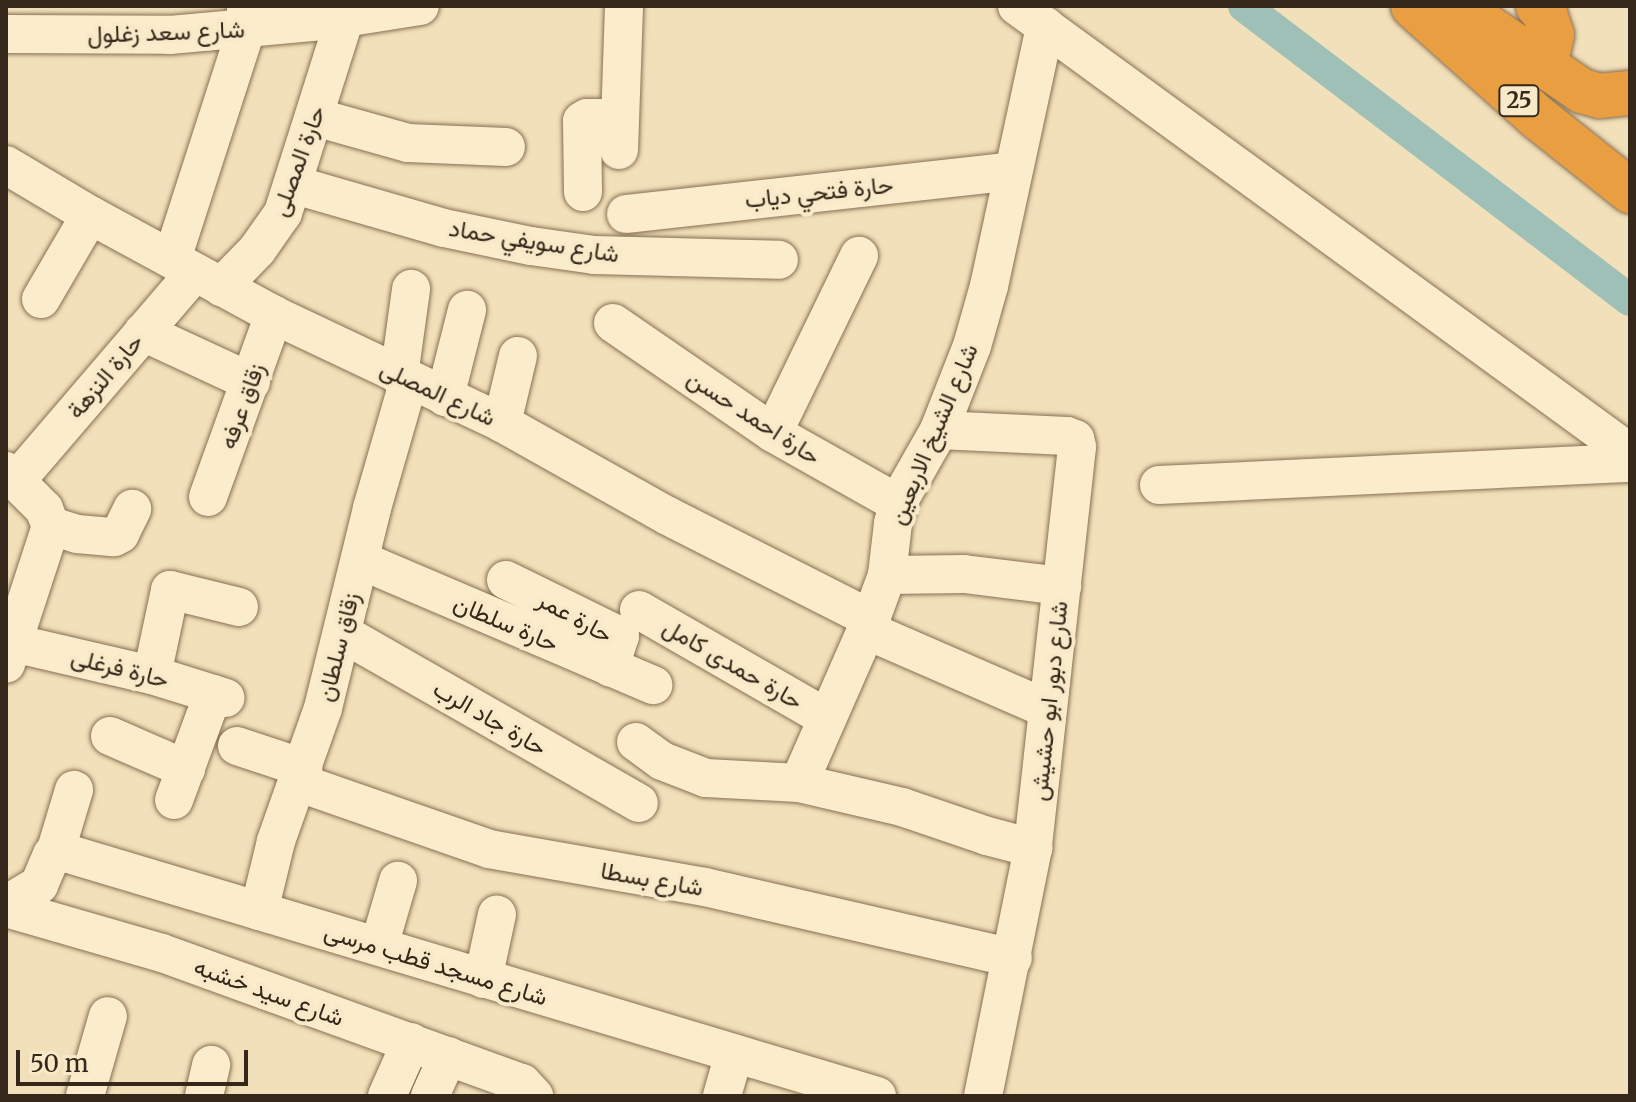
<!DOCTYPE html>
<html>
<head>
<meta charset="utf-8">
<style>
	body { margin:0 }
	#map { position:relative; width:1636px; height:1102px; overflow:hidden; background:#f1e0b9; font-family:Merriweather,Vazirmatn,serif }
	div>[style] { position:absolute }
	.canal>* { height:32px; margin:-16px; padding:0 16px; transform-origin:16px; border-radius:16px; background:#9ec0b6 }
	.roads { filter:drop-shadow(0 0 2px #886f53) drop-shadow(0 0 2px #886f53) }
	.minor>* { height:38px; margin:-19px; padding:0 19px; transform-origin:19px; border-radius:19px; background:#fbedcc }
	.highway>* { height:44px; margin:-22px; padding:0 22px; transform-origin:22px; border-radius:22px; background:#e99f41 }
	span { translate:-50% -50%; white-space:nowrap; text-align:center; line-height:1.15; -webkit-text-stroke:8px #f8eac9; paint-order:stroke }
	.shield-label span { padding:2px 6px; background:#f8eac9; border:2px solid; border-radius:6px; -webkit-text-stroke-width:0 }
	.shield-label { font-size:22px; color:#352719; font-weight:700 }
	.street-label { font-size:24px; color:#352719 }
	.frame { position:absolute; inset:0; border:8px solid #352719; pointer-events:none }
	.scale { position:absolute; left:16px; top:1050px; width:232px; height:36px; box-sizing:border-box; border:4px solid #352719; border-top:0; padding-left:10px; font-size:24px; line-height:28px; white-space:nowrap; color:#352719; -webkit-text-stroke:6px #f8eac9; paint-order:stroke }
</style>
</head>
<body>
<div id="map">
	<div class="canal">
		<i style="left:1244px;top:6px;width:485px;rotate:37.3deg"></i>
	</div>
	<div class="roads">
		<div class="minor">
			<i style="left:1017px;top:6px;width:759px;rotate:36.1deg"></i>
			<i style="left:6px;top:34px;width:164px;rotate:0.3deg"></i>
			<i style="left:170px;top:35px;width:156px;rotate:-5.2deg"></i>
			<i style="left:325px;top:21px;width:96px;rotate:-9deg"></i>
			<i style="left:315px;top:117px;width:97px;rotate:15.6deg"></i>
			<i style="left:408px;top:143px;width:98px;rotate:2.3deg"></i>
			<i style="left:619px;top:150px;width:144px;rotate:-88deg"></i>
			<i style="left:6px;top:165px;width:98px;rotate:30.8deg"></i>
			<i style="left:90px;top:215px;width:209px;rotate:28.5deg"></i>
			<i style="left:274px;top:315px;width:252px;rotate:25.3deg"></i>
			<i style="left:502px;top:423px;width:188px;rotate:29.3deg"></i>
			<i style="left:666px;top:515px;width:230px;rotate:26.9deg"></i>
			<i style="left:295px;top:185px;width:155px;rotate:16.1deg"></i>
			<i style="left:444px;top:228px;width:89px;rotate:11.7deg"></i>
			<i style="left:531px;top:246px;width:64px;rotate:8.1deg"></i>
			<i style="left:594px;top:255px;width:185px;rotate:1.5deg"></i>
			<i style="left:583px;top:192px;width:71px;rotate:-90.8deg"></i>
			<i style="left:582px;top:121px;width:6px;rotate:-31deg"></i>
			<i style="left:587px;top:118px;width:33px"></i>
			<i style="left:626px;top:214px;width:389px;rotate:-6.3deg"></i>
			<i style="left:172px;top:259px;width:241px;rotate:-72.1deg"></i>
			<i style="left:246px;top:30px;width:21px;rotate:-90deg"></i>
			<i style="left:221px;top:287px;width:52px;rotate:-45.8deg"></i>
			<i style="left:257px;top:250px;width:45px;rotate:-54.9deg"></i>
			<i style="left:283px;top:213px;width:205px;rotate:-72.4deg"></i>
			<i style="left:41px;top:299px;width:97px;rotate:-59.7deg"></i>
			<i style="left:613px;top:323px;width:194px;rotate:34.5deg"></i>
			<i style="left:773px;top:433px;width:145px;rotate:29.4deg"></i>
			<i style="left:143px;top:332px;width:119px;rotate:24.8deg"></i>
			<i style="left:399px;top:376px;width:88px;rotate:-82.1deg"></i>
			<i style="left:445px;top:397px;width:90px;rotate:-75.8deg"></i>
			<i style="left:502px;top:423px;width:69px;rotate:-76.6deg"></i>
			<i style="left:939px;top:430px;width:128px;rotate:2.7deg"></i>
			<i style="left:1067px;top:436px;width:9px;rotate:21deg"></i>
			<i style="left:1075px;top:439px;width:8px;rotate:76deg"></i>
			<i style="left:1077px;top:447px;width:403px;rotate:96.3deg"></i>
			<i style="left:1033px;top:848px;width:253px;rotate:101.4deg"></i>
			<i style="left:773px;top:433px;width:197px;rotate:-64.1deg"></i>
			<i style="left:6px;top:471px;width:54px;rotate:45deg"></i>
			<i style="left:44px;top:509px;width:18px;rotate:68deg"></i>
			<i style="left:51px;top:526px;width:145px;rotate:108.1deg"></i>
			<i style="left:16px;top:481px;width:275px;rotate:-49.4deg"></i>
			<i style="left:1159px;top:485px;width:472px;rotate:-2.7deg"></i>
			<i style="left:208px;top:497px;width:194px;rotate:-70.1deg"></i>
			<i style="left:51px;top:526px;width:27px;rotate:17deg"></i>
			<i style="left:77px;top:534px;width:37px;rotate:5deg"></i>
			<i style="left:114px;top:537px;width:7px;rotate:-27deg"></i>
			<i style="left:120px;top:534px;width:28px;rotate:-64deg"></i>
			<i style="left:360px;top:560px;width:319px;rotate:23.1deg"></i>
			<i style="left:887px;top:575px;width:77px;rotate:-0.7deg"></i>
			<i style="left:964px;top:574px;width:99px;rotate:7deg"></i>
			<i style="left:506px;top:580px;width:127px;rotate:26.2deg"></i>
			<i style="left:620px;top:636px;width:33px;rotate:108deg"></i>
			<i style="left:639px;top:610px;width:217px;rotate:29.9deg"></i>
			<i style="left:866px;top:630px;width:198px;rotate:23.5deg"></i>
			<i style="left:342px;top:633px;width:342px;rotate:29.8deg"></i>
			<i style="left:13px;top:643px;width:143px;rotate:13deg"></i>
			<i style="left:152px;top:675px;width:77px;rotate:17.3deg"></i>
			<i style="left:152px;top:675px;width:87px;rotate:-78deg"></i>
			<i style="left:170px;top:590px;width:71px;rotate:13.8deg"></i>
			<i style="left:110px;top:736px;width:83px;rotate:23.5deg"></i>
			<i style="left:636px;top:742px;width:32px;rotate:36deg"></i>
			<i style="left:662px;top:761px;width:47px;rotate:21.1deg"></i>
			<i style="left:706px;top:778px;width:93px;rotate:3.1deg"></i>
			<i style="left:799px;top:783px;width:106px;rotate:13.1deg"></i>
			<i style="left:902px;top:807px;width:90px;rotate:18.8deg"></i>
			<i style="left:987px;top:836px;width:48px;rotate:14.6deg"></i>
			<i style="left:237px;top:746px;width:70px;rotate:18.4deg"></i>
			<i style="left:297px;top:782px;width:203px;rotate:19.2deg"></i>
			<i style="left:489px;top:849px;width:219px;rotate:10deg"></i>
			<i style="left:705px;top:887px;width:316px;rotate:13deg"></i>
			<i style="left:799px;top:783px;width:179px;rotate:-66.3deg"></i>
			<i style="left:871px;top:619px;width:47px;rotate:-70deg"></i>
			<i style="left:887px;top:575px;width:52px;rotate:-83.4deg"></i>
			<i style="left:893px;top:523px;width:27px;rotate:-73deg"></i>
			<i style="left:901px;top:497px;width:77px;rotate:-60.4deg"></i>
			<i style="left:939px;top:430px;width:90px;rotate:-68.6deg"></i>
			<i style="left:972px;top:346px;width:62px;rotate:-74.2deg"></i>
			<i style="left:989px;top:286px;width:266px;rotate:-77.8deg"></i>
			<i style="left:174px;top:800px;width:113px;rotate:-69.8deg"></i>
			<i style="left:55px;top:853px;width:66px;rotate:-73.2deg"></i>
			<i style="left:17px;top:898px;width:26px;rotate:-31deg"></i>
			<i style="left:39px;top:885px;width:33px;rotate:-67deg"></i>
			<i style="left:52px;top:855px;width:8px;rotate:-30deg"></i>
			<i style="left:59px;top:851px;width:854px;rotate:16.67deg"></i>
			<i style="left:13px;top:910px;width:155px;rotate:16.1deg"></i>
			<i style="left:162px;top:953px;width:383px;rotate:19.9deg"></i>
			<i style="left:522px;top:1083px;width:18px;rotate:47deg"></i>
			<i style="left:259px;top:911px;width:72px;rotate:-76.3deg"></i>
			<i style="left:276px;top:841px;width:141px;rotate:-70.5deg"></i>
			<i style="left:323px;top:708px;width:206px;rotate:-76.2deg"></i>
			<i style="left:372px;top:508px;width:133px;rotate:-73.9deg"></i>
			<i style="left:379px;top:946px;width:68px;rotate:-73.7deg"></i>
			<i style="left:483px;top:979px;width:66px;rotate:-77.8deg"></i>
			<i style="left:85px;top:1096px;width:83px;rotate:-74deg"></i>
			<i style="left:204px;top:1096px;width:32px;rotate:-77deg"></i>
			<i style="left:387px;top:1096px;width:59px;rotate:-66deg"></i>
			<i style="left:430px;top:1096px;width:44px;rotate:-65.8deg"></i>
			<i style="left:722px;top:1096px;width:44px;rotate:-74.1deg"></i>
		</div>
		<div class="highway">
			<i style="left:1413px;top:6px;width:166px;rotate:41.8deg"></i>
			<i style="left:1537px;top:117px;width:119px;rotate:38.5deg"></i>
			<i style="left:1457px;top:6px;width:151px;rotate:34.2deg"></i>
			<i style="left:1582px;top:91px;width:18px;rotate:16deg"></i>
			<i style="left:1599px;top:96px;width:31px;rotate:-6deg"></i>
			<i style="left:1538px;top:6px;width:11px;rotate:49deg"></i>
			<i style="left:1545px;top:14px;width:22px;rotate:72deg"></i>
			<i style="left:1552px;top:35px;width:22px;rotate:103deg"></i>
			<i style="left:1547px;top:56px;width:11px;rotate:131deg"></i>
		</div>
	</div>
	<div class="shield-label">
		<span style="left:1519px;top:101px">25</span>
	</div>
	<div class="street-label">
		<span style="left:166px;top:32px;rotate:-2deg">شارع سعد زغلول</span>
		<span style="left:298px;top:161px;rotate:-70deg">حارة المصلى</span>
		<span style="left:819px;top:192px;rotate:-6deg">حارة فتحي دياب</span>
		<span style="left:534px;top:241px;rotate:9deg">شارع سويفي حماد</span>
		<span style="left:105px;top:376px;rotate:-50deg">حارة النزهة</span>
		<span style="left:438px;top:393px;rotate:25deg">شارع المصلى</span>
		<span style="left:242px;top:406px;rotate:-70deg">زقاق عرفه</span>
		<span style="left:754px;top:417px;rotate:33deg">حارة احمد حسن</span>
		<span style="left:933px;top:434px;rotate:-67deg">شارع الشيخ الاربعين</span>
		<span style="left:575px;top:617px;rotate:29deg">حارة عمر</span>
		<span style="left:506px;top:623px;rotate:23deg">حارة سلطان</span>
		<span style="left:338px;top:647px;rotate:-76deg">زقاق سلطان</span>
		<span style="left:733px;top:664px;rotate:30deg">حارة حمدى كامل</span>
		<span style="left:120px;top:668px;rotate:14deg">حارة فرغلى</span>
		<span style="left:1049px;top:701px;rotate:-84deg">شارع دبور ابو حشيش</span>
		<span style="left:490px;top:718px;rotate:30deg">حارة جاد الرب</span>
		<span style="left:652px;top:879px;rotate:10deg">شارع بسطا</span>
		<span style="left:436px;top:964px;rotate:17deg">شارع مسجد قطب مرسى</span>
		<span style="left:269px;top:992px;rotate:20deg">شارع سيد خشبه</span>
	</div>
	<div class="frame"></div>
	<div class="scale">50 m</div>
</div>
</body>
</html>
